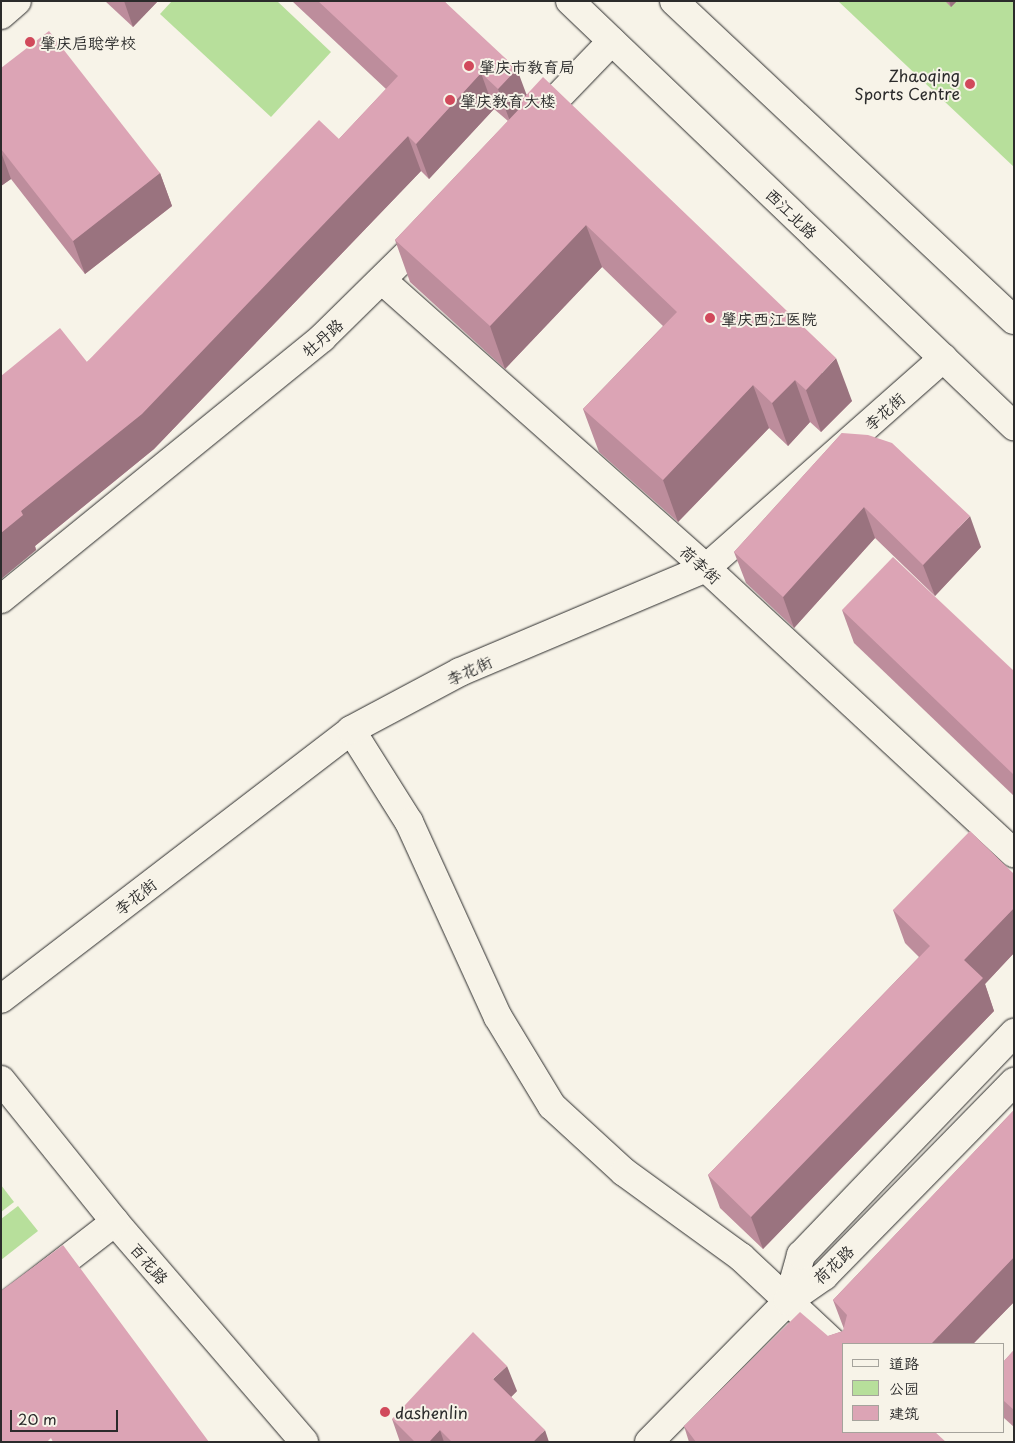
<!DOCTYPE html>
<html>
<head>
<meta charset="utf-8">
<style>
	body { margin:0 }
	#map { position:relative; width:1015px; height:1443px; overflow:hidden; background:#f7f3e8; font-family:"Playpen Sans","LXGW WenKai TC",sans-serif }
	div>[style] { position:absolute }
	.green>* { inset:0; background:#b7df9b }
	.roads { filter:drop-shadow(0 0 1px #2b2b2b) drop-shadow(0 0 1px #2b2b2b) }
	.street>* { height:28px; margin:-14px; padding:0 14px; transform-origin:14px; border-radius:14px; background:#f7f3e8 }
	.primary>* { height:28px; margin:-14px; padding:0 14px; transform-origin:14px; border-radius:14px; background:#f7f3e8 }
	.wall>* { inset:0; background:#bd8d9c }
	.shaded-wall>* { inset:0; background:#9a737f }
	.building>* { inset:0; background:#dca4b5 }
	.dots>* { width:14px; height:14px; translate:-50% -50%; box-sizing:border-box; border:2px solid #f7f3e8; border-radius:50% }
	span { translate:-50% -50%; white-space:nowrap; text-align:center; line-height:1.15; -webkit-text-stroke:4px #f7f3e8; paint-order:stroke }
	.poi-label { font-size:16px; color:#2b2b2b }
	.left { translate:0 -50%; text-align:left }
	.right { translate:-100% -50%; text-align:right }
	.street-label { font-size:16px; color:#2b2b2b }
	.frame { position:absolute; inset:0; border:2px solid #2b2b2b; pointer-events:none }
	.legend { position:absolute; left:842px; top:1343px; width:162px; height:90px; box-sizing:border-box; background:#f7f3e8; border:1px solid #a5a39c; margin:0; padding:6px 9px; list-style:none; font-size:15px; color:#2b2b2b }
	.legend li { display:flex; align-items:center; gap:10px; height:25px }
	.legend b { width:25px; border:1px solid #a5a39c }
	.scale { position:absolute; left:10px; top:1410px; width:108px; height:22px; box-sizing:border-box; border:2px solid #2b2b2b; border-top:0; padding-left:6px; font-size:15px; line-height:18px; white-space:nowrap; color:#2b2b2b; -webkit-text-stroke:4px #f7f3e8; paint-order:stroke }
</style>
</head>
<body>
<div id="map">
	<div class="green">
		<i style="clip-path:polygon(172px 1px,277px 1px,331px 52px,271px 117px,160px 14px)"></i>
		<i style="clip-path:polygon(838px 1px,1014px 1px,1014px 167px)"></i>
		<i style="clip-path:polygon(1px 1185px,14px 1202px,1px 1212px)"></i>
		<i style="clip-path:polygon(18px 1206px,38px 1231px,1px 1260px,1px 1219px)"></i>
	</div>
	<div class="roads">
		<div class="street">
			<i style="left:1px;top:15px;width:21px;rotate:-41deg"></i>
			<i style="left:534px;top:122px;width:112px;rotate:-46.1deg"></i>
			<i style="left:383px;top:281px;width:432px;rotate:41.6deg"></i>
			<i style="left:706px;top:568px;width:420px;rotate:42.8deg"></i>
			<i style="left:1px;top:599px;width:414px;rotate:-39.1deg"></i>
			<i style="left:322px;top:338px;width:150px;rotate:-44.5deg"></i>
			<i style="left:351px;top:730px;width:109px;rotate:57.8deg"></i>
			<i style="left:409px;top:822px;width:214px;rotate:65.5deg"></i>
			<i style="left:498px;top:1017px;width:104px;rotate:58.8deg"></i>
			<i style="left:552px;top:1106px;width:98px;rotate:42.5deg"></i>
			<i style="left:624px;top:1172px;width:145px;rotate:36deg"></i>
			<i style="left:741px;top:1257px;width:141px;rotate:43deg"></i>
			<i style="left:1px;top:999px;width:441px;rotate:-37.5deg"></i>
			<i style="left:351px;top:730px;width:123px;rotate:-28deg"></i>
			<i style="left:460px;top:672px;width:267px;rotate:-22.9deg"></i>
			<i style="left:706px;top:568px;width:317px;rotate:-41.5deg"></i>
			<i style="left:1px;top:1080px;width:182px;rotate:51.2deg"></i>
			<i style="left:115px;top:1222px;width:290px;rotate:49.3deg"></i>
			<i style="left:788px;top:1301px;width:48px;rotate:-74.2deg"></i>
			<i style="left:801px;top:1255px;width:308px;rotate:-46.2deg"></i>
			<i style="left:1px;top:1310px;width:144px;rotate:-37.7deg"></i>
			<i style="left:649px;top:1442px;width:198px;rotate:-45.4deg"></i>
			<i style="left:788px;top:1301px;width:44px;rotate:-34.8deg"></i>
			<i style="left:824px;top:1276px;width:272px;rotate:-45.6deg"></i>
		</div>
		<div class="primary">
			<i style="left:570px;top:1px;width:615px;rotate:43.75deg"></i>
			<i style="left:674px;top:1px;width:466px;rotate:43.2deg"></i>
		</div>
	</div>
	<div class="wall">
		<i style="clip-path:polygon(105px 1px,158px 1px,133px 27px)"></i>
		<i style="clip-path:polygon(292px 1px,444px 1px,527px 95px,852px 401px,821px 432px,810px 422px,788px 446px,769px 428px,678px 522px,599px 452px,583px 409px,663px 326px,602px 267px,505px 369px,410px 282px,395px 240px,508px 121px,494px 109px,429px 179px,421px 171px,154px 449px,35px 546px,36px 550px,1px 579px,1px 376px,87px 362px,339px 139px,386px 89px)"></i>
		<i style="clip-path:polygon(945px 1px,957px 1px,951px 7px)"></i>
		<i style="clip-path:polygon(1px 68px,160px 173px,172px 206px,85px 274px,11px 179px,1px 186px)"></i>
		<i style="clip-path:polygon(842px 433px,981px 547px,935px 596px,875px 538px,794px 628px,746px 583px,734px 552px)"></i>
		<i style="clip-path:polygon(842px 610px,1014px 671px,1014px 796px,854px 643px)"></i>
		<i style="clip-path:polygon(1014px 874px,1014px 953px,985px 984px,994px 1011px,763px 1249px,720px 1208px,708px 1175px,919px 957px,905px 943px,893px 910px)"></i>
		<i style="clip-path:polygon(1014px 1110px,1014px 1302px,973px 1344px,844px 1432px,946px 1442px,689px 1442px,684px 1426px,828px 1336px,843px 1331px,844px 1329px,833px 1300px)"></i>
		<i style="clip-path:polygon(1014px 1350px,1014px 1427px,1004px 1418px,1004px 1361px)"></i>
		<i style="clip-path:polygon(517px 1391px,511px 1397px,549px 1442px,400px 1442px,392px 1419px)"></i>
	</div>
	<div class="shaded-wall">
		<i style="clip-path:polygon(124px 1px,158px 1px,133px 27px)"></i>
		<i style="clip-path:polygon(949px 1px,957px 1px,951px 7px)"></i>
		<i style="clip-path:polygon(517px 69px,530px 104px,521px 107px,518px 104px,522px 113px,511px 124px,498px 89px)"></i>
		<i style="clip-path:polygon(481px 73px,494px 109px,429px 179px,416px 144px)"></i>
		<i style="clip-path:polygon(408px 136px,421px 171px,154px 449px,35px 546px,36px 550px,1px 579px,1px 533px,21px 511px)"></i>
		<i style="clip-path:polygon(1px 152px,11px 179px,1px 186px)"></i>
		<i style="clip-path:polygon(160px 173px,172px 206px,85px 274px,73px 241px)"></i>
		<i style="clip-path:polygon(586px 225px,602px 267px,505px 369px,490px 326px)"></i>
		<i style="clip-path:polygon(836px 358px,852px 401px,821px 432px,806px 390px)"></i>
		<i style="clip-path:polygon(795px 380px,810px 422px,788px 446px,772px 403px)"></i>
		<i style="clip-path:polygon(753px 385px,769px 428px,678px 522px,663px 480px)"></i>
		<i style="clip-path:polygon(864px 507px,875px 538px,794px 628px,783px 597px)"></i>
		<i style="clip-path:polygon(970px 516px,981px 547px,935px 596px,923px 565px)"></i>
		<i style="clip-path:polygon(1014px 908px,1014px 953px,985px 984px,994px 1011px,763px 1249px,751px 1217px,964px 960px)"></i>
		<i style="clip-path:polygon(1014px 1257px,1014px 1302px,973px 1344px,931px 1344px)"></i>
		<i style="clip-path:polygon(507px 1366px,517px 1391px,503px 1405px,493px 1379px)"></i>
		<i style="clip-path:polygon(440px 1430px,444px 1442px,429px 1442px)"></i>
		<i style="clip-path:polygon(545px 1430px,549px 1442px,533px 1442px)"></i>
	</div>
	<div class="building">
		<i style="clip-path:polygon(318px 1px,444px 1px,517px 69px,498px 89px,481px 73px,416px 144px,408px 136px,142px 414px,21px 511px,23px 515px,1px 533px,1px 376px,60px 328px,87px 362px,319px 120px,339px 139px,398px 76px)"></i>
		<i style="clip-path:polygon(49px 31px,160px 173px,73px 241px,1px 149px,1px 68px)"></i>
		<i style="clip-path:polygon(543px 77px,836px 358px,806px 390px,795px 380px,772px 403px,753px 385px,663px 480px,583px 409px,677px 312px,586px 225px,490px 326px,395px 240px,521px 107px,518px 104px)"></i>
		<i style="clip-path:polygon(842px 433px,868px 435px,892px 443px,970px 516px,923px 565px,864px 507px,783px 597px,734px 552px)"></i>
		<i style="clip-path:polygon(893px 557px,1014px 671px,1014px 775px,842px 610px)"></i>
		<i style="clip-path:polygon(970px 831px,1014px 874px,1014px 908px,964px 960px,983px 978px,751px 1217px,708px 1175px,930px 946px,893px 910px)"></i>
		<i style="clip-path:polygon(1014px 1110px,1014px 1257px,931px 1344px,844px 1344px,844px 1432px,935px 1432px,946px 1442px,696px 1442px,684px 1426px,800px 1312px,828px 1336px,843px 1331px,847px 1315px,833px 1300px)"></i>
		<i style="clip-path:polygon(63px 1245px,209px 1442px,53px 1442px,51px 1438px,47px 1442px,1px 1442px,1px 1291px)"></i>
		<i style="clip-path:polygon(473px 1332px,507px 1366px,493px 1379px,545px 1430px,533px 1442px,452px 1442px,440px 1430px,429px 1442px,415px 1442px,392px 1419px)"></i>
		<i style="clip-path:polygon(1014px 1350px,1014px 1410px,1004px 1401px,1004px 1361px)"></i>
	</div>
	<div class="dots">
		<i style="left:30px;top:42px;background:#d1495b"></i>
		<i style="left:469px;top:66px;background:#d1495b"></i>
		<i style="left:970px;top:84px;background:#d1495b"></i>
		<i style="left:450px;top:100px;background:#d1495b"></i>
		<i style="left:710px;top:318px;background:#d1495b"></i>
		<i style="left:385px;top:1412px;background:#d1495b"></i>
	</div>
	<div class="poi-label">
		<span class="left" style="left:40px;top:42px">肇庆启聪学校</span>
		<span class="left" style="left:479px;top:66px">肇庆市教育局</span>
		<span class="right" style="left:960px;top:84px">Zhaoqing<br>Sports Centre</span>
		<span class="left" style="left:460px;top:100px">肇庆教育大楼</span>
		<span class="left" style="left:721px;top:318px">肇庆西江医院</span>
		<span class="left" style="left:395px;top:1412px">dashenlin</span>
	</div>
	<div class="street-label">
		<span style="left:792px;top:213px;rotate:44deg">西江北路</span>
		<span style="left:322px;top:337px;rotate:-41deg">牡丹路</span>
		<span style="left:884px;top:411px;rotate:-42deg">李花街</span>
		<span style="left:701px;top:564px;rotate:42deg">荷李街</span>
		<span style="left:469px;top:670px;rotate:-25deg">李花街</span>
		<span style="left:135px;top:896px;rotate:-38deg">李花街</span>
		<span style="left:150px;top:1263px;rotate:49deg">百花路</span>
		<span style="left:833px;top:1264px;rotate:-43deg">荷花路</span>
	</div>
	<div class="frame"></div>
	<ul class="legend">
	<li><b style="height:6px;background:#f7f3e8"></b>道路</li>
	<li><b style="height:14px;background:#b7df9b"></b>公园</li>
	<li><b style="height:14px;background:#dca4b5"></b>建筑</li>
	</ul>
	<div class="scale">20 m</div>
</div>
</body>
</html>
